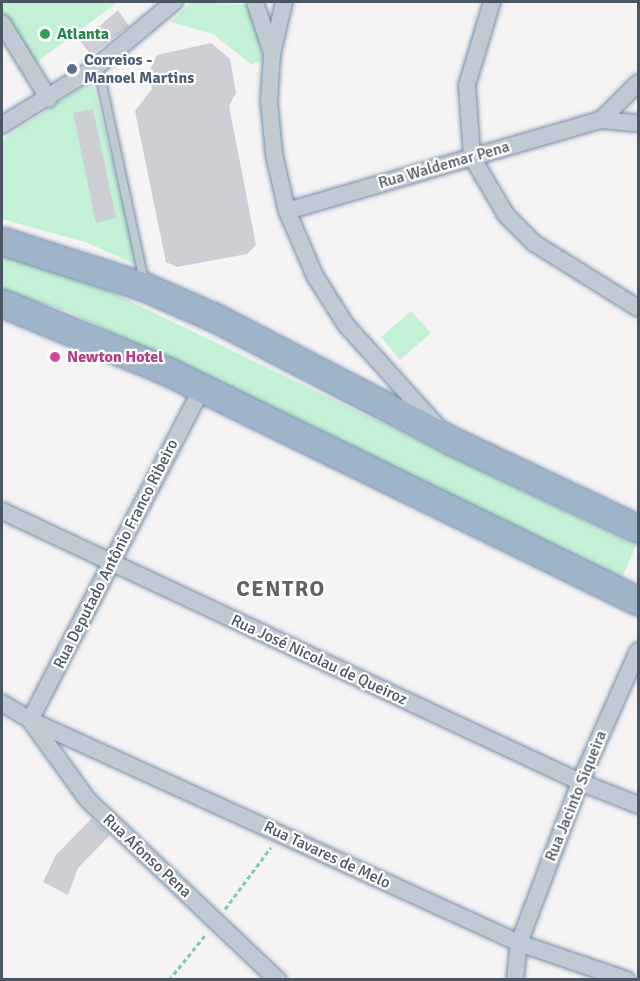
<!DOCTYPE html>
<html>
<head>
<meta charset="utf-8">
<style>
	body { margin:0 }
	#map { position:relative; width:640px; height:981px; overflow:hidden; background:#f5f3f3; font-family:Signika,sans-serif }
	div>[style] { position:absolute }
	.green>* { inset:0; background:#c3f1d5 }
	.building>* { inset:0; background:#cdcfd5 }
	.path>* { height:3px; margin-top:-1.5px; transform-origin:0; background:repeating-linear-gradient(90deg,#7ad0a6 0 4.5px,transparent 0 7.5px) }
	.roads { filter:drop-shadow(0 0 2px #7690ad) drop-shadow(0 0 2px #7690ad) }
	.service>* { height:8px; margin:-4px; padding:0 4px; transform-origin:4px; border-radius:4px; background:#c1cad2 }
	.minor>* { height:16px; margin:-8px; padding:0 8px; transform-origin:8px; border-radius:8px; background:#c1cad2 }
	.trunk>* { height:27px; margin:-13.5px; padding:0 13.5px; transform-origin:13.5px; border-radius:13.5px; background:#9fb4c9 }
	.dots>* { width:16px; height:16px; translate:-50% -50%; box-sizing:border-box; border:3px solid #fff; border-radius:50% }
	span { translate:-50% -50%; white-space:nowrap; text-align:center; line-height:1.15; -webkit-text-stroke:4.5px #fff; paint-order:stroke }
	.leisure-label { font-size:16px; color:#27864d; font-weight:700 }
	.left { translate:0 -50%; text-align:left }
	.service-label { font-size:16px; color:#4e5e75; font-weight:700 }
	.street-label { font-size:16px; color:#4a5661 }
	.hotel-label { font-size:16px; color:#b23c85; font-weight:700 }
	.district-label { font-size:22px; color:#5f6368; font-weight:700; letter-spacing:1.5px }
	.frame { position:absolute; inset:0; border:3px solid #4a5661; pointer-events:none }
</style>
</head>
<body>
<div id="map">
	<div class="green">
		<i style="clip-path:polygon(2px 2px,118px 2px,33px 65px,2px 13px)"></i>
		<i style="clip-path:polygon(191px 2px,256px 5px,262px 59px,252px 65px,213px 34px,171px 22px)"></i>
		<i style="clip-path:polygon(92px 81px,139px 266px,88px 243px,2px 219px,2px 140px)"></i>
		<i style="clip-path:polygon(2px 254px,84px 279px,636px 546px,621px 580px,67px 311px,2px 291px)"></i>
		<i style="clip-path:polygon(411px 311px,431px 333px,400px 360px,381px 337px)"></i>
	</div>
	<div class="building">
		<i style="clip-path:polygon(118px 10px,129px 26px,91px 55px,81px 42px)"></i>
		<i style="clip-path:polygon(211px 43px,230px 59px,236px 93px,229px 106px,256px 245px,247px 254px,177px 267px,166px 262px,135px 111px,152px 89px,149px 72px,157px 55px)"></i>
		<i style="clip-path:polygon(93px 109px,116px 218px,96px 223px,73px 113px)"></i>
		<i style="clip-path:polygon(92px 818px,110px 835px,78px 868px,68px 895px,43px 882px,56px 855px)"></i>
	</div>
	<div class="path">
		<i style="left:225px;top:909px;width:77px;rotate:-53.4deg"></i>
		<i style="left:169px;top:980px;width:59px;rotate:-51.2deg"></i>
	</div>
	<div class="roads">
		<div class="service">
			<i style="left:98px;top:66px;width:220px;rotate:77.9deg"></i>
		</div>
		<div class="minor">
			<i style="left:255px;top:2px;width:51px;rotate:71.6deg"></i>
			<i style="left:284px;top:2px;width:53px;rotate:103deg"></i>
			<i style="left:272px;top:54px;width:47px;rotate:93.7deg"></i>
			<i style="left:269px;top:101px;width:53px;rotate:84.6deg"></i>
			<i style="left:274px;top:154px;width:58px;rotate:77.2deg"></i>
			<i style="left:287px;top:211px;width:71px;rotate:66.7deg"></i>
			<i style="left:315px;top:276px;width:58px;rotate:57.7deg"></i>
			<i style="left:346px;top:325px;width:135px;rotate:48deg"></i>
			<i style="left:492px;top:2px;width:87px;rotate:106.8deg"></i>
			<i style="left:467px;top:85px;width:72px;rotate:86deg"></i>
			<i style="left:472px;top:157px;width:67px;rotate:59.6deg"></i>
			<i style="left:506px;top:215px;width:40px;rotate:45deg"></i>
			<i style="left:534px;top:243px;width:123px;rotate:32deg"></i>
			<i style="left:2px;top:23px;width:89px;rotate:58.3deg"></i>
			<i style="left:601px;top:120px;width:52px;rotate:-45deg"></i>
			<i style="left:2px;top:125px;width:110px;rotate:-31.7deg"></i>
			<i style="left:96px;top:67px;width:102px;rotate:-39.8deg"></i>
			<i style="left:287px;top:211px;width:327px;rotate:-16.2deg"></i>
			<i style="left:601px;top:120px;width:37px;rotate:5deg"></i>
			<i style="left:2px;top:511px;width:638px;rotate:25.12deg"></i>
			<i style="left:580px;top:782px;width:62px;rotate:21.6deg"></i>
			<i style="left:2px;top:703px;width:33px;rotate:31deg"></i>
			<i style="left:30px;top:720px;width:537px;rotate:24.51deg"></i>
			<i style="left:519px;top:943px;width:114px;rotate:18.9deg"></i>
			<i style="left:30px;top:720px;width:374px;rotate:-62.6deg"></i>
			<i style="left:30px;top:720px;width:99px;rotate:54.1deg"></i>
			<i style="left:88px;top:800px;width:262px;rotate:43.5deg"></i>
			<i style="left:515px;top:980px;width:37px;rotate:-84deg"></i>
			<i style="left:519px;top:943px;width:172px;rotate:-69.2deg"></i>
			<i style="left:580px;top:782px;width:143px;rotate:-66.1deg"></i>
		</div>
		<div class="trunk">
			<i style="left:2px;top:241px;width:150px;rotate:17.8deg"></i>
			<i style="left:145px;top:287px;width:77px;rotate:23.6deg"></i>
			<i style="left:216px;top:318px;width:264px;rotate:27.5deg"></i>
			<i style="left:450px;top:440px;width:208px;rotate:25.3deg"></i>
			<i style="left:2px;top:303px;width:178px;rotate:22.4deg"></i>
			<i style="left:167px;top:371px;width:524px;rotate:26.03deg"></i>
		</div>
	</div>
	<div class="dots">
		<i style="left:45px;top:34px;background:#2e9e5b"></i>
		<i style="left:72px;top:69px;background:#5c6f8a"></i>
		<i style="left:55px;top:357px;background:#d1479c"></i>
	</div>
	<div class="leisure-label">
		<span class="left" style="left:57px;top:34px">Atlanta</span>
	</div>
	<div class="service-label">
		<span class="left" style="left:84px;top:69px">Correios -<br>Manoel Martins</span>
	</div>
	<div class="street-label">
		<span style="left:444px;top:165px;rotate:-16deg">Rua Waldemar Pena</span>
		<span style="left:116px;top:554px;rotate:-63deg">Rua Deputado Antônio Franco Ribeiro</span>
		<span style="left:319px;top:660px;rotate:25deg">Rua José Nicolau de Queiroz</span>
		<span style="left:576px;top:796px;rotate:-68deg">Rua Jacinto Siqueira</span>
		<span style="left:327px;top:855px;rotate:25deg">Rua Tavares de Melo</span>
		<span style="left:147px;top:856px;rotate:43deg">Rua Afonso Pena</span>
	</div>
	<div class="hotel-label">
		<span class="left" style="left:67px;top:357px">Newton Hotel</span>
	</div>
	<div class="district-label">
		<span style="left:281px;top:589px">CENTRO</span>
	</div>
	<div class="frame"></div>
</div>
</body>
</html>
